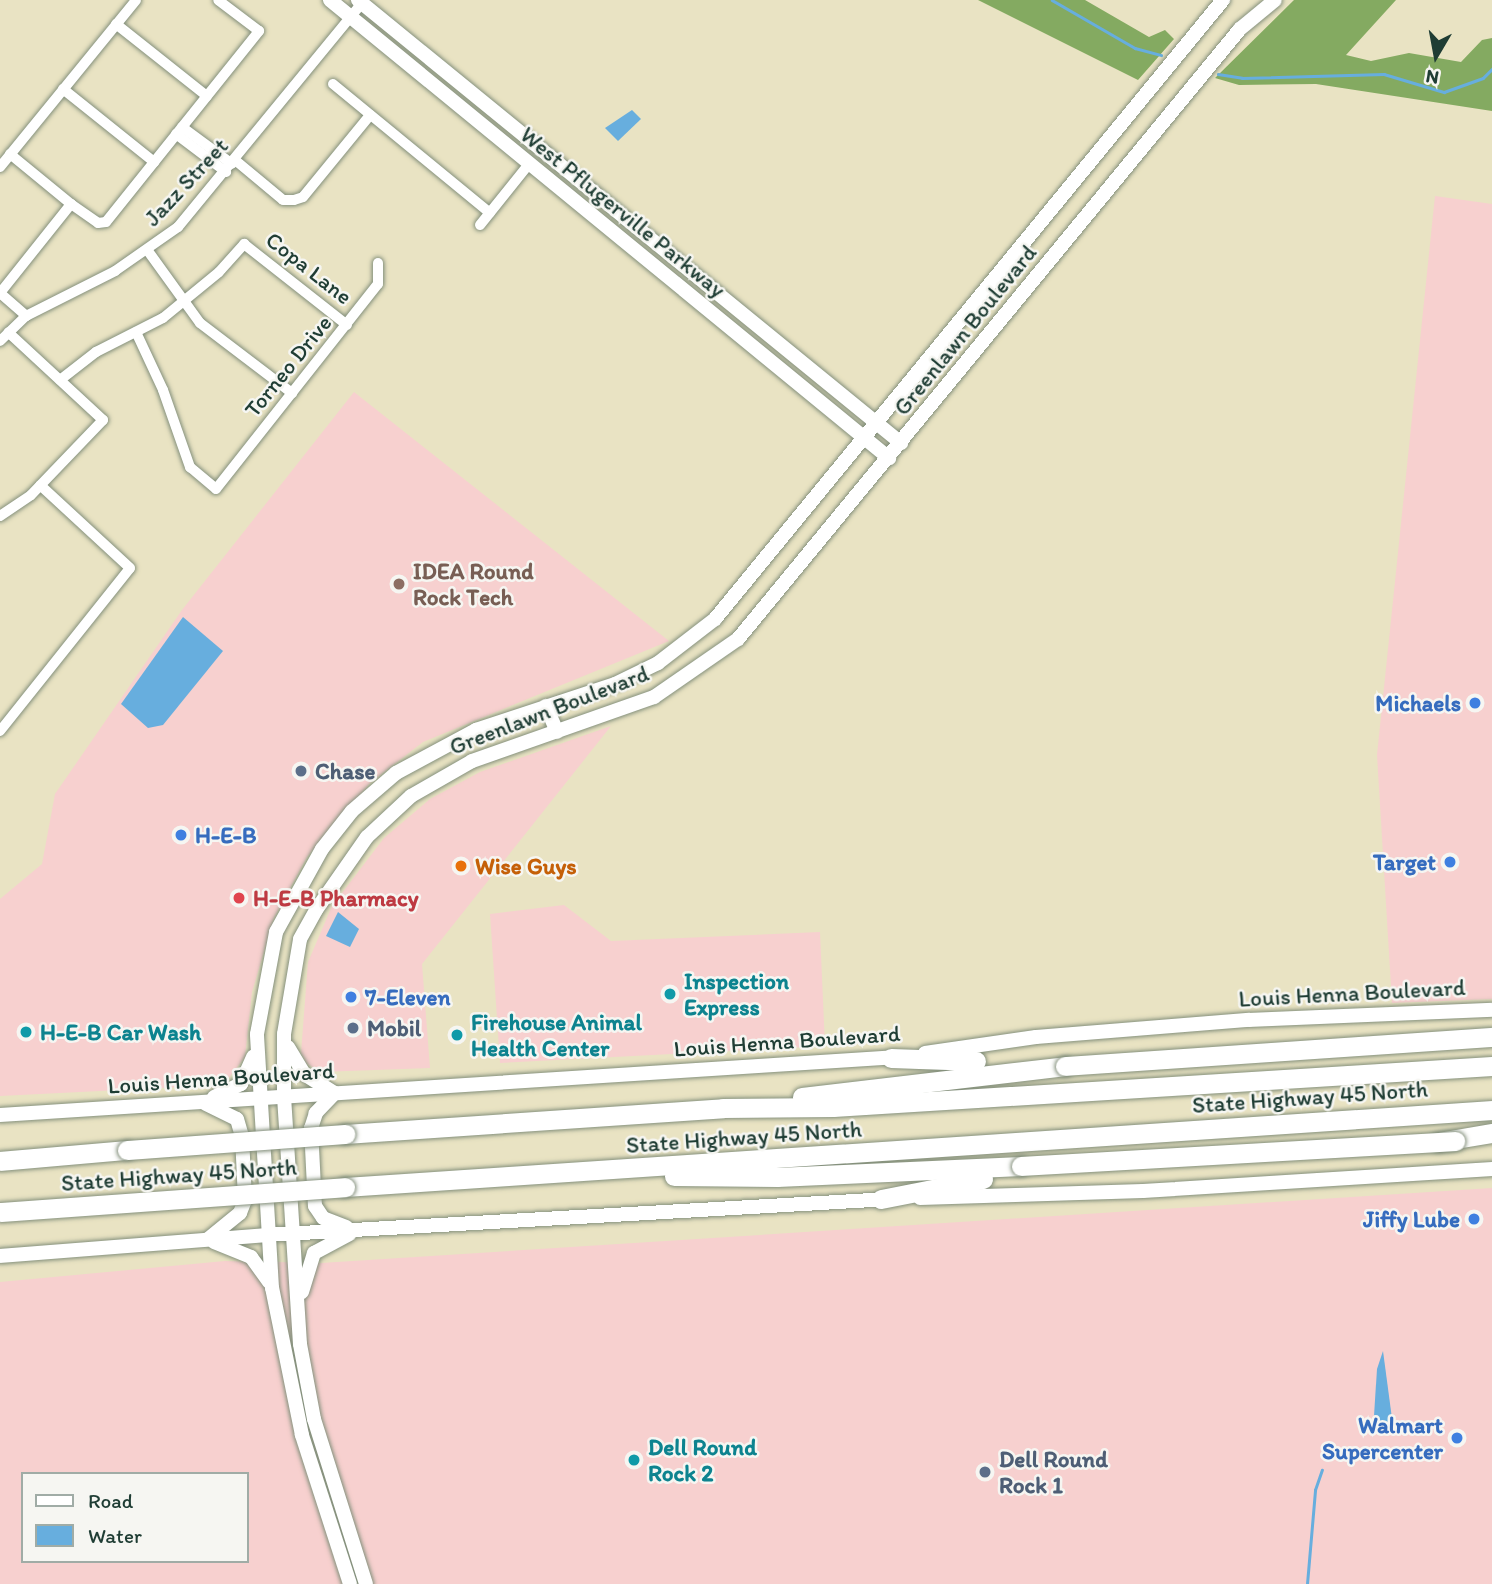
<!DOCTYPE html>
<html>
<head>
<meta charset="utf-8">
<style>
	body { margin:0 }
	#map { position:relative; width:1492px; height:1584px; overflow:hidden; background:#e9e3c3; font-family:Itim,sans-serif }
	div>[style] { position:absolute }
	.built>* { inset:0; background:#f7d0cf }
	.forest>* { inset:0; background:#84aa61 }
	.water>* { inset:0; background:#67aede }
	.stream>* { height:2.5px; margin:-1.25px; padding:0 1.25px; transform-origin:1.25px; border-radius:1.25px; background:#67aede }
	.roads { filter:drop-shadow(0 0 2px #84907c) drop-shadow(0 0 2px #84907c) }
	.minor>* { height:10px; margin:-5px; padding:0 5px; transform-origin:5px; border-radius:5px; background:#fff }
	.secondary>* { height:14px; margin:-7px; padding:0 7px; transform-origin:7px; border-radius:7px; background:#fff }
	.motorway>* { height:19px; margin:-9.5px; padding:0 9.5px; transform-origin:9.5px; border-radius:9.5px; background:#fff }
	.bridges { filter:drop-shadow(0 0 2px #84907c) drop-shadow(0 0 2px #84907c) }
	.motorway-bridge>* { height:19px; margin:-9.5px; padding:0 9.5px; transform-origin:9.5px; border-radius:9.5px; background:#fff }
	.dots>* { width:19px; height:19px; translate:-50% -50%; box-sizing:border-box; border:4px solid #f6f6f2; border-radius:50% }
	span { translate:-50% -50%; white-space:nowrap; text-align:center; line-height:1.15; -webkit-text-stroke:5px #f6f6f2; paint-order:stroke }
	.street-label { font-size:23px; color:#1f3d34 }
	.education-label { font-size:23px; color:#785e54; font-weight:700 }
	.left { translate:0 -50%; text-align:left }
	.shop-label { font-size:23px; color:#366cbe; font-weight:700 }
	.right { translate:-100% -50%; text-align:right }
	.service-label { font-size:23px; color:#4e5e75; font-weight:700 }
	.food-label { font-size:23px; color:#c56008; font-weight:700 }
	.health-label { font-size:23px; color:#be3a42; font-weight:700 }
	.culture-label { font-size:23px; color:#0d838f; font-weight:700 }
	.legend { position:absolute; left:21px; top:1472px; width:228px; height:91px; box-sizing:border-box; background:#f6f6f2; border:2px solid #a0aca6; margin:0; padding:9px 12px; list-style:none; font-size:21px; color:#1f3d34 }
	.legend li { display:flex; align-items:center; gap:14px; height:35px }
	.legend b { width:35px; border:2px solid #a0aca6 }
	.north { position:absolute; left:1401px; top:21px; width:70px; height:70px; -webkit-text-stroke:5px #f6f6f2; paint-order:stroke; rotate:190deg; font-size:19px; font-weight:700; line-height:28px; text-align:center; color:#1f3d34 }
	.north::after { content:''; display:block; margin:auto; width:24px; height:32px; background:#1f3d34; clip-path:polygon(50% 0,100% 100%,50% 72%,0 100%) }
</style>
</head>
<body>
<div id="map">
	<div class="built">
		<i style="clip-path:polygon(1435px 196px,1492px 204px,1492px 999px,1392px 1003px,1377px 755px)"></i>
		<i style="clip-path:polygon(354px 392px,669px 641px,423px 742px,370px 783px,307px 857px,274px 918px,252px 992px,245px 1057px,228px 1079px,200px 1086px,0 1096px,0 899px,42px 864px,55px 794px,182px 610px)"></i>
		<i style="clip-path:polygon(611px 726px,422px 964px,430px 1068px,320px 1072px,306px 1063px,301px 1053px,308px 962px,332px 906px,384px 838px,430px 799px,480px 772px)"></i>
		<i style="clip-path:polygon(564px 905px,611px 941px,820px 932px,825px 1046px,500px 1063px,490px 914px)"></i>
		<i style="clip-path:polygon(evenodd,1492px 1188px,1492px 1584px,0 1584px,0 1282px,225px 1261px,321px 1263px,1492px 1188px,23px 1474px,247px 1474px,247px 1561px,23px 1561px,23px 1474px)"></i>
	</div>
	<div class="forest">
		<i style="clip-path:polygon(978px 0,1085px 0,1149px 37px,1165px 30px,1174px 39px,1138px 80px)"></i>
		<i style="clip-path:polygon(1294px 0,1396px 0,1346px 55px,1371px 61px,1409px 53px,1461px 62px,1482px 40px,1492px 38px,1492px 111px,1316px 84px,1239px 85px,1215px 78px)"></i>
	</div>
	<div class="water">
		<i style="clip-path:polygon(632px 110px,641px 119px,618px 141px,605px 128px)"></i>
		<i style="clip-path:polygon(183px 617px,223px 651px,163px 725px,148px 728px,121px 704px)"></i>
		<i style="clip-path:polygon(338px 912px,359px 929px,350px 947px,326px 936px)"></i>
		<i style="clip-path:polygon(1383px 1351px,1393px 1426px,1373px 1431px,1377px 1369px)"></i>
	</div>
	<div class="stream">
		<i style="left:1052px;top:0;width:96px;rotate:30deg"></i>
		<i style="left:1135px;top:48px;width:27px;rotate:15deg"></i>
		<i style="left:1218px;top:74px;width:24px;rotate:9deg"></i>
		<i style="left:1242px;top:78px;width:142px;rotate:-1.6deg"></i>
		<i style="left:1384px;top:74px;width:63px;rotate:16.7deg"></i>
		<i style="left:1444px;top:92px;width:41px;rotate:-19.7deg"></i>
		<i style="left:1483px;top:78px;width:13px;rotate:-45deg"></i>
		<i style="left:1307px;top:1584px;width:94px;rotate:-85.1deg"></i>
		<i style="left:1315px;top:1490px;width:21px;rotate:-71deg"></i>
	</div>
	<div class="roads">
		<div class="minor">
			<i style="left:116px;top:24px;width:116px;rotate:38.4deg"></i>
			<i style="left:333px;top:84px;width:203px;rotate:39.4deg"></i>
			<i style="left:63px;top:89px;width:117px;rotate:38.7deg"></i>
			<i style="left:182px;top:127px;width:62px;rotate:36.5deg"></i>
			<i style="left:176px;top:134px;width:63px;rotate:37.2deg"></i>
			<i style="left:10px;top:154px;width:79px;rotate:39.3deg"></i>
			<i style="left:235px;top:160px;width:62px;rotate:39.8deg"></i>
			<i style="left:283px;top:200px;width:11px"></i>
			<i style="left:294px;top:200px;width:9px;rotate:-18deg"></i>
			<i style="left:303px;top:197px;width:106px;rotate:-50.7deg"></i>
			<i style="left:0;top:167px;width:215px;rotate:-50.8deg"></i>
			<i style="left:480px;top:225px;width:78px;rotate:-51.2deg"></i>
			<i style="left:148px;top:251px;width:89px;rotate:54.2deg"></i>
			<i style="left:200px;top:323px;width:116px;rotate:37.3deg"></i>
			<i style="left:0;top:293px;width:114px;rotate:-51.4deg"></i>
			<i style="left:71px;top:204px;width:33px;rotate:35deg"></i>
			<i style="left:98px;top:223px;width:8px;rotate:-7deg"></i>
			<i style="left:106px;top:222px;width:245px;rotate:-51.3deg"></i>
			<i style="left:259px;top:31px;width:51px;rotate:-142.9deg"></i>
			<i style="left:0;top:293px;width:35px;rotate:41deg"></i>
			<i style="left:136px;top:332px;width:64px;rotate:65deg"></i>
			<i style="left:163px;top:390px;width:82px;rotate:70.7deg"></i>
			<i style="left:190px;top:467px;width:34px;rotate:40deg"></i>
			<i style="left:216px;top:489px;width:261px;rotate:-51.7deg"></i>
			<i style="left:378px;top:284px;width:21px;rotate:-90deg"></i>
			<i style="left:0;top:341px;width:36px;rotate:-44deg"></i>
			<i style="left:26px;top:316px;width:100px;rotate:-26.8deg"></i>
			<i style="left:115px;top:271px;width:77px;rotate:-34.9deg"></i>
			<i style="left:178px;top:227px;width:290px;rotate:-50.6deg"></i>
			<i style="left:60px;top:380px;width:46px;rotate:-37.9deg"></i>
			<i style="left:96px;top:352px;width:75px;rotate:-26.9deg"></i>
			<i style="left:163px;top:318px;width:72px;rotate:-39.4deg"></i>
			<i style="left:219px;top:272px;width:38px;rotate:-48deg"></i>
			<i style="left:244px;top:244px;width:131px;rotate:38.2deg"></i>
			<i style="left:0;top:516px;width:37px;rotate:-34deg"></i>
			<i style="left:31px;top:495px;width:104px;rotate:-46.2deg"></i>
			<i style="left:103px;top:420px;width:129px;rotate:-137.2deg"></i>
			<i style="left:0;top:731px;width:208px;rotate:-51.4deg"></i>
			<i style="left:130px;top:568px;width:122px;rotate:-137.3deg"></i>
		</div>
		<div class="secondary">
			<i style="left:330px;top:0;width:723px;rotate:39.33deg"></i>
			<i style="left:358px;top:0;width:701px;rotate:39.21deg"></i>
			<i style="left:546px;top:706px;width:28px;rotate:67deg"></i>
			<i style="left:288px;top:1047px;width:31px;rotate:59deg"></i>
			<i style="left:304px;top:1074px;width:34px;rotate:32deg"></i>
			<i style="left:925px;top:1053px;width:112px;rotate:-8.2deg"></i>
			<i style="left:1036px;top:1037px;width:214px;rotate:-4.6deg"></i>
			<i style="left:1249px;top:1020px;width:243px;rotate:-2.4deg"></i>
			<i style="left:335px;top:1093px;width:28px;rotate:134deg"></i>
			<i style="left:316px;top:1113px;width:16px;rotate:108deg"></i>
			<i style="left:311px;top:1128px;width:78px;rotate:87.1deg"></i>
			<i style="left:315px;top:1206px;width:14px;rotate:56deg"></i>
			<i style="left:323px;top:1218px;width:25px;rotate:21deg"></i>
			<i style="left:214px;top:1097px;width:30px;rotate:-26deg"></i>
			<i style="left:241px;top:1084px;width:30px;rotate:-66deg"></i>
			<i style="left:206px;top:1104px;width:34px;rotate:26deg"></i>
			<i style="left:237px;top:1119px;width:18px;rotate:74deg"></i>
			<i style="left:242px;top:1136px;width:64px;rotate:87.3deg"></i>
			<i style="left:245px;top:1200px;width:14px;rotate:111deg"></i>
			<i style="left:240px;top:1213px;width:41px;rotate:140.9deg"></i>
			<i style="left:0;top:1115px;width:900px;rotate:-3.7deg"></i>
			<i style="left:920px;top:1198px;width:223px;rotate:-1.8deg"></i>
			<i style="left:1143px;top:1191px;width:350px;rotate:-3.6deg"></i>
			<i style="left:214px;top:1242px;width:40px;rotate:22deg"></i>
			<i style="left:251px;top:1257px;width:31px;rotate:54deg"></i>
			<i style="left:0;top:1256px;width:268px;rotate:-4.5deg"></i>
			<i style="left:267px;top:1235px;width:623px;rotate:-3.31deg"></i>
			<i style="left:302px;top:1292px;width:41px;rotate:-72.9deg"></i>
			<i style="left:314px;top:1253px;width:40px;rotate:-28deg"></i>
			<i style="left:350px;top:1584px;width:157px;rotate:-107.9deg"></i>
			<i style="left:302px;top:1435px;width:150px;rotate:-101.5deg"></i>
			<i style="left:272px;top:1288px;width:254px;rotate:-93.4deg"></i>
			<i style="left:257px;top:1034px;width:104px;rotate:-79.4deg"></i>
			<i style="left:276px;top:932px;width:95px;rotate:-61deg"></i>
			<i style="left:322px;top:849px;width:48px;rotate:-51.7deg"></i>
			<i style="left:352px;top:811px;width:58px;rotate:-40.8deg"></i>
			<i style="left:396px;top:773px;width:91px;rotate:-28.3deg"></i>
			<i style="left:476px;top:730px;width:146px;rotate:-18.3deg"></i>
			<i style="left:615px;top:684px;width:48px;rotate:-26deg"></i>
			<i style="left:658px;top:663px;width:72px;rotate:-37.7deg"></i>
			<i style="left:715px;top:619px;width:801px;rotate:-50.63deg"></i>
			<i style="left:366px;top:1584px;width:173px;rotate:-107.5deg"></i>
			<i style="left:314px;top:1419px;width:76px;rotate:-100.6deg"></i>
			<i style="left:300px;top:1344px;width:249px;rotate:-93.7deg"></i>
			<i style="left:284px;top:1096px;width:62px;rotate:-90deg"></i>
			<i style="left:284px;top:1034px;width:96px;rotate:-80.4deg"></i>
			<i style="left:300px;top:939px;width:33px;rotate:-61deg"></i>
			<i style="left:316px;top:910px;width:89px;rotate:-55.1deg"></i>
			<i style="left:367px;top:837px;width:60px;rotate:-43deg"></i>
			<i style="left:411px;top:796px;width:70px;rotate:-29.8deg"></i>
			<i style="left:472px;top:761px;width:193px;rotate:-19.4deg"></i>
			<i style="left:654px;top:697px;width:102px;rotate:-34.6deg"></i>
			<i style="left:738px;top:639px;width:790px;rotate:-50.55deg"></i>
			<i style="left:1240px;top:29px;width:45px;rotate:-39.6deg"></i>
		</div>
		<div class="motorway">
			<i style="left:891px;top:1058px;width:85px;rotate:2deg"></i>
			<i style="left:802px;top:1097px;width:265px;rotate:-6.7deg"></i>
			<i style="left:345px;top:1134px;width:379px;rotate:-3.9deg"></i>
			<i style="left:723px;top:1108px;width:110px;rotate:-0.5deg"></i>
			<i style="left:833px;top:1107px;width:660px;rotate:-3.56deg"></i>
			<i style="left:1438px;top:1142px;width:55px;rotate:-9.5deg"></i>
			<i style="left:0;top:1161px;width:127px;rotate:-5deg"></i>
			<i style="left:674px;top:1176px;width:103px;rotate:0.6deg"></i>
			<i style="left:777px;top:1177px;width:244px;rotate:-2.6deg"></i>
			<i style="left:345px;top:1187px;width:1150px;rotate:-3.84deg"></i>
			<i style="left:881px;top:1199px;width:104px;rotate:-11.1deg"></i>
		</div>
	</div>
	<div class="bridges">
		<div class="motorway-bridge">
			<i style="left:1065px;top:1066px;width:428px;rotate:-3.9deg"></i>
			<i style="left:127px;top:1150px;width:219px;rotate:-4.2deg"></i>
			<i style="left:1021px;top:1166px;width:435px;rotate:-3.3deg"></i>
			<i style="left:0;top:1212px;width:346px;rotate:-4.1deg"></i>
		</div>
	</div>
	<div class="dots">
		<i style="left:399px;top:584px;background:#8d6e63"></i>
		<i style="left:1475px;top:703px;background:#3f7fe0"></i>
		<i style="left:301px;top:771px;background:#5c6f8a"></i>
		<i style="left:181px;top:835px;background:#3f7fe0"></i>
		<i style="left:1450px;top:862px;background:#3f7fe0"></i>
		<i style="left:461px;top:866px;background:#e8710a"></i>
		<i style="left:239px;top:898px;background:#e0444e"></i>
		<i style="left:670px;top:994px;background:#0f9aa8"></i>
		<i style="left:351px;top:997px;background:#3f7fe0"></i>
		<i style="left:353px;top:1028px;background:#5c6f8a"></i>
		<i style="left:26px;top:1032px;background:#0f9aa8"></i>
		<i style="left:457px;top:1035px;background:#0f9aa8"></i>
		<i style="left:1474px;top:1219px;background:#3f7fe0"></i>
		<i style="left:1457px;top:1438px;background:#3f7fe0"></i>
		<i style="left:634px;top:1460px;background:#0f9aa8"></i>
		<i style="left:985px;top:1472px;background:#5c6f8a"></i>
	</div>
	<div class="street-label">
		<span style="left:186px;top:182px;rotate:-47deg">Jazz Street</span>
		<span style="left:623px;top:212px;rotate:39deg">West Pflugerville Parkway</span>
		<span style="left:309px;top:268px;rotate:38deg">Copa Lane</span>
		<span style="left:965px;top:330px;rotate:-51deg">Greenlawn Boulevard</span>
		<span style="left:288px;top:366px;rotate:-51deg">Torneo Drive</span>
		<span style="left:549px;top:710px;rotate:-21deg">Greenlawn Boulevard</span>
		<span style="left:1352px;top:993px;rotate:-3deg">Louis Henna Boulevard</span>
		<span style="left:787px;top:1041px;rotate:-4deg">Louis Henna Boulevard</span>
		<span style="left:221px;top:1078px;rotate:-4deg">Louis Henna Boulevard</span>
		<span style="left:1310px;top:1097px;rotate:-4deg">State Highway 45 North</span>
		<span style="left:744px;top:1137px;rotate:-4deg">State Highway 45 North</span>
		<span style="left:179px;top:1175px;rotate:-4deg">State Highway 45 North</span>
	</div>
	<div class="education-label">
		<span class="left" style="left:413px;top:584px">IDEA Round<br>Rock Tech</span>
	</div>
	<div class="shop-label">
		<span class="right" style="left:1461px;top:703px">Michaels</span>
		<span class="left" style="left:195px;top:835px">H-E-B</span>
		<span class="right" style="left:1436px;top:862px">Target</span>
		<span class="left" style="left:365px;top:997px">7-Eleven</span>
		<span class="right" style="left:1460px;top:1219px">Jiffy Lube</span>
		<span class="right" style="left:1443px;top:1438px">Walmart<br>Supercenter</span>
	</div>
	<div class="service-label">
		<span class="left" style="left:315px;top:771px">Chase</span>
		<span class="left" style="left:367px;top:1028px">Mobil</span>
		<span class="left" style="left:999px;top:1472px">Dell Round<br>Rock 1</span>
	</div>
	<div class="food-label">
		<span class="left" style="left:475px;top:866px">Wise Guys</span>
	</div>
	<div class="health-label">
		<span class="left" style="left:253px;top:898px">H-E-B Pharmacy</span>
	</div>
	<div class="culture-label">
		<span class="left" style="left:684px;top:994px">Inspection<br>Express</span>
		<span class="left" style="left:471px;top:1035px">Firehouse Animal<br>Health Center</span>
		<span class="left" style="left:40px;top:1032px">H-E-B Car Wash</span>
		<span class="left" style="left:648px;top:1460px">Dell Round<br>Rock 2</span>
	</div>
	<ul class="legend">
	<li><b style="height:9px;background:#fff"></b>Road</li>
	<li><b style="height:19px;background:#67aede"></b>Water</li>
	</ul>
	<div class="north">N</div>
</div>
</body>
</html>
